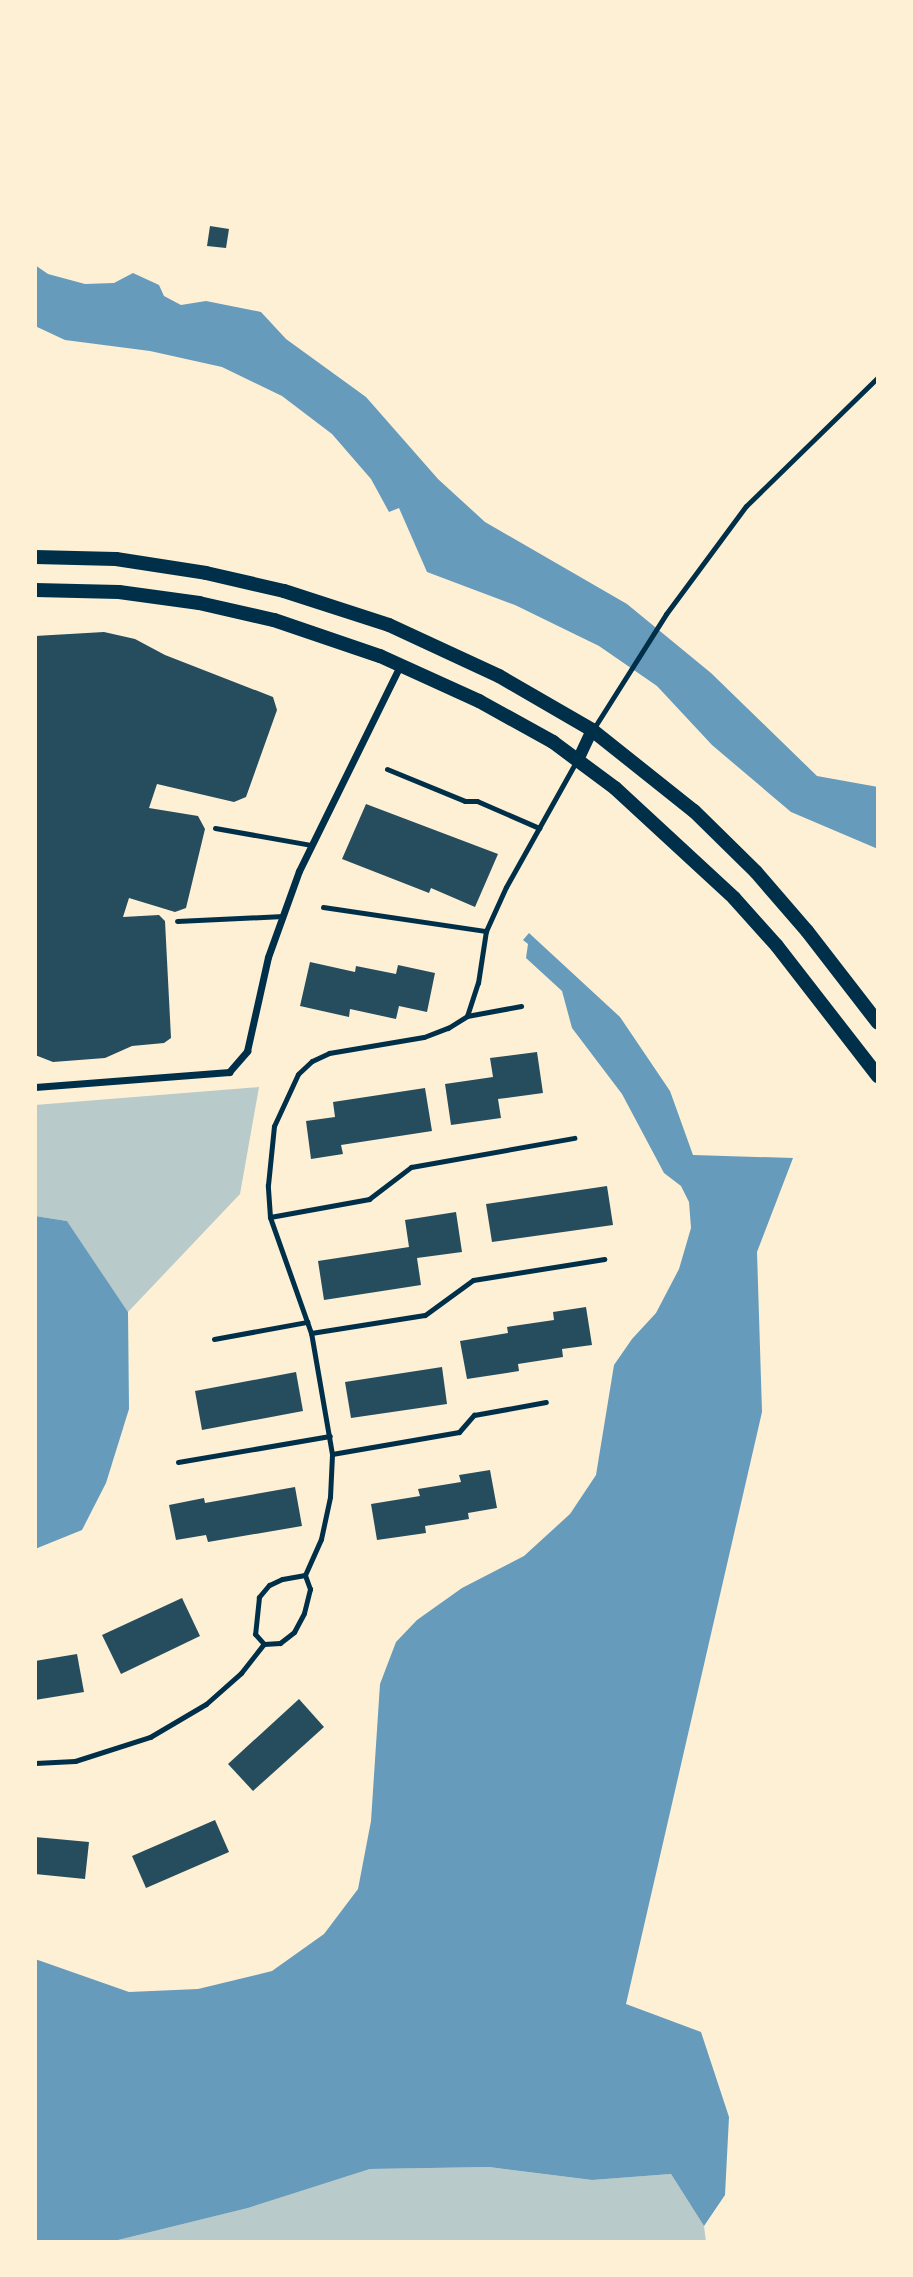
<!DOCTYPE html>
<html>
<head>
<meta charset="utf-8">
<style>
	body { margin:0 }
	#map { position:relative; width:913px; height:2277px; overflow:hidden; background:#fdf0d5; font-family:"Fira Sans Condensed",sans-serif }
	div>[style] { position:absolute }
	.green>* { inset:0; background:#b9caca }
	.water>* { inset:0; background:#669bbc }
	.building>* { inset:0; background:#264d5e }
	.service>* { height:5px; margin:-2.5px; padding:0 2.5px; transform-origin:2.5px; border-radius:2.5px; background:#003049 }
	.minor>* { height:7px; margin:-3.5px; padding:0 3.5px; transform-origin:3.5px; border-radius:3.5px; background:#003049 }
	.tertiary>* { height:12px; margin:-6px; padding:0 6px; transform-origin:6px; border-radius:6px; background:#003049 }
	.secondary>* { height:14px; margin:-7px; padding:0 7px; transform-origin:7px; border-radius:7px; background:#003049 }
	span { translate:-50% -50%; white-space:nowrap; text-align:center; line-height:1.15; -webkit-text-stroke:5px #fdf0d5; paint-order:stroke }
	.frame { position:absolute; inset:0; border:37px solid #fdf0d5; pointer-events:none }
</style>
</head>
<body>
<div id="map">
	<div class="green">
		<i style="clip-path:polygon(259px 1087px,240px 1194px,128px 1312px,67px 1221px,35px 1216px,35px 1105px)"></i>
		<i style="clip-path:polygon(489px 2167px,592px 2180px,671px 2174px,704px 2226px,706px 2242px,110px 2242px,248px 2208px,370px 2169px)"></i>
	</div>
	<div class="water">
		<i style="clip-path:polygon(35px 265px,48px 274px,85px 284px,114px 283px,133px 273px,159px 285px,164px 296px,181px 305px,206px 301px,261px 312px,286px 339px,366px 397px,438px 479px,485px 522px,627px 604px,711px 673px,817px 776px,878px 787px,878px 849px,791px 812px,712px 745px,657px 686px,599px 646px,515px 605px,427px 572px,399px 508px,389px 512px,371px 479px,332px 434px,282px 396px,222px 367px,150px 351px,65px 340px,35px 326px)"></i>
		<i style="clip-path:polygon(529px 933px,620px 1017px,670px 1091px,693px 1155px,793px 1158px,757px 1252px,762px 1412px,626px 2004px,701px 2032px,729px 2117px,725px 2195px,704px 2226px,671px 2174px,592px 2180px,489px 2167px,370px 2169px,248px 2208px,110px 2242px,35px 2242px,35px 1959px,129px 1992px,198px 1989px,272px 1971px,324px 1934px,358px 1889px,371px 1821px,380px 1684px,396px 1642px,417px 1620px,462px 1588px,524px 1556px,570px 1514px,596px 1475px,614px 1365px,632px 1339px,656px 1313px,679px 1269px,691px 1228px,689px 1202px,681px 1186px,664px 1173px,622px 1094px,572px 1028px,562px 991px,526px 958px,528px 944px,523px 940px)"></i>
		<i style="clip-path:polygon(35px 1216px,67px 1221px,128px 1312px,129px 1409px,106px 1483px,82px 1530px,35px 1549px)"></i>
	</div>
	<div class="building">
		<i style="clip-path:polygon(210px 226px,229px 229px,226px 248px,207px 246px)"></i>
		<i style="clip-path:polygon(104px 632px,135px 639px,165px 655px,273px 697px,277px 710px,246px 797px,234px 802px,157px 784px,149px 808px,198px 816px,205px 829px,186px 908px,175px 912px,129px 898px,123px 917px,159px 915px,165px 921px,171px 1038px,164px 1043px,132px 1046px,105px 1058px,53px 1062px,35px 1055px,35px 636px)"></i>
		<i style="clip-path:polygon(366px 804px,498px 854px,475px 907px,431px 888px,429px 893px,342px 859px)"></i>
		<i style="clip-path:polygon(310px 962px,355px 972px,356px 966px,396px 974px,398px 965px,435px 973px,427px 1012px,399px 1006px,396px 1019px,350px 1009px,349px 1017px,300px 1006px)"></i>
		<i style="clip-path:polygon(537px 1052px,543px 1093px,498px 1099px,501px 1118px,451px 1125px,445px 1084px,493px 1077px,490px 1058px)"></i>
		<i style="clip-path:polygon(425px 1088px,432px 1131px,341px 1145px,343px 1154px,311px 1159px,306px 1121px,335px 1117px,333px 1102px)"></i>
		<i style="clip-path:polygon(607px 1186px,613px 1225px,492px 1242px,486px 1204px)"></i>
		<i style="clip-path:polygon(456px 1212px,462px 1252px,417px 1258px,421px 1285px,324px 1300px,318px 1261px,409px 1247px,405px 1220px)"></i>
		<i style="clip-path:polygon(586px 1307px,592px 1345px,562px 1349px,563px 1357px,518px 1364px,519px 1371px,467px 1379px,460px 1341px,508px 1333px,507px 1327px,554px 1320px,553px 1312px)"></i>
		<i style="clip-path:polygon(442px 1367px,447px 1404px,351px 1418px,345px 1382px)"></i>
		<i style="clip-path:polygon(296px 1372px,303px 1411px,202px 1430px,195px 1391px)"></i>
		<i style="clip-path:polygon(490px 1470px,497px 1508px,468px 1513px,469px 1519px,425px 1526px,426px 1533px,377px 1540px,371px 1504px,420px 1496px,418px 1489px,461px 1482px,459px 1475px)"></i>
		<i style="clip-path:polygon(295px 1487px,302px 1526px,208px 1542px,206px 1535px,176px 1540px,169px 1505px,204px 1498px,205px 1503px)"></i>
		<i style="clip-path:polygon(182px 1598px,200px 1636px,121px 1674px,102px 1635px)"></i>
		<i style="clip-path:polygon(77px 1654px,84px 1692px,35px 1700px,35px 1661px)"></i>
		<i style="clip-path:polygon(299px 1699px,324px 1727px,253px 1791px,228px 1764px)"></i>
		<i style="clip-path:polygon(215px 1820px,229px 1852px,146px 1888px,132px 1856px)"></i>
		<i style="clip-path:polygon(35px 1837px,89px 1842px,85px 1879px,35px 1874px)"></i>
	</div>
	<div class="service">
		<i style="left:594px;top:728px;width:135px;rotate:-57.7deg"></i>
		<i style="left:666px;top:614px;width:134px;rotate:-53.5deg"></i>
		<i style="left:746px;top:506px;width:185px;rotate:-44.3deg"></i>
		<i style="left:387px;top:769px;width:84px;rotate:22.3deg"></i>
		<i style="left:465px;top:801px;width:12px"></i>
		<i style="left:477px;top:801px;width:68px;rotate:23.5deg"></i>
		<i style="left:215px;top:828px;width:97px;rotate:10deg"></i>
		<i style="left:323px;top:907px;width:165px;rotate:8.4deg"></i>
		<i style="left:177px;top:921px;width:106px;rotate:-2.7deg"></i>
		<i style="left:467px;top:1016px;width:55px;rotate:-10.5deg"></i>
		<i style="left:270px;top:1217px;width:101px;rotate:-10.3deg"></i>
		<i style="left:369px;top:1199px;width:53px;rotate:-37.3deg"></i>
		<i style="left:411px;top:1167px;width:166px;rotate:-10.1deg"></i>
		<i style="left:311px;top:1333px;width:115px;rotate:-9deg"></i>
		<i style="left:425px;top:1315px;width:59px;rotate:-36.1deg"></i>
		<i style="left:473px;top:1280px;width:133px;rotate:-9.1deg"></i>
		<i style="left:214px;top:1339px;width:95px;rotate:-10.4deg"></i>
		<i style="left:332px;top:1454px;width:129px;rotate:-9.8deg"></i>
		<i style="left:459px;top:1432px;width:23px;rotate:-49deg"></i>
		<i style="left:474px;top:1415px;width:73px;rotate:-10.2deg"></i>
		<i style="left:178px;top:1462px;width:154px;rotate:-9.7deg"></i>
		<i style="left:305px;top:1575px;width:23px;rotate:170deg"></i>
		<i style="left:282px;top:1579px;width:14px;rotate:155deg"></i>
		<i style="left:269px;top:1585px;width:16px;rotate:130deg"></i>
		<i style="left:259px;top:1597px;width:37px;rotate:96deg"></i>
		<i style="left:255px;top:1634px;width:13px;rotate:48deg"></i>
		<i style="left:264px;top:1644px;width:16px;rotate:-4deg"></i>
		<i style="left:280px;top:1643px;width:18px;rotate:-38deg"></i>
		<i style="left:294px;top:1632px;width:21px;rotate:-62deg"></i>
		<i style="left:304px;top:1613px;width:25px;rotate:-76deg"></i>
		<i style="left:310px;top:1589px;width:15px;rotate:-110deg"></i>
		<i style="left:305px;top:1575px;width:39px;rotate:-66deg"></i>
		<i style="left:321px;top:1539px;width:43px;rotate:-77.9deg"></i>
		<i style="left:330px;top:1497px;width:43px;rotate:-87.3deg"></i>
		<i style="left:332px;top:1454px;width:123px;rotate:-99.8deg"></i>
		<i style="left:311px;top:1333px;width:123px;rotate:-109.5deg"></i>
		<i style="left:270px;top:1217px;width:32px;rotate:-94deg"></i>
		<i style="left:268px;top:1185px;width:59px;rotate:-84.2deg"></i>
		<i style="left:274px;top:1126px;width:57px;rotate:-65.2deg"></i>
		<i style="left:298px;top:1074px;width:19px;rotate:-43deg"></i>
		<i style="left:312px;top:1061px;width:19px;rotate:-25deg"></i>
		<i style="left:329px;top:1053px;width:96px;rotate:-9.6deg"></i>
		<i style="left:424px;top:1037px;width:26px;rotate:-21deg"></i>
		<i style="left:448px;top:1028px;width:22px;rotate:-32deg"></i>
		<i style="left:467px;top:1016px;width:35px;rotate:-72deg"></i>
		<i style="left:478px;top:983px;width:53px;rotate:-81.3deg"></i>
		<i style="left:486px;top:931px;width:48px;rotate:-65.6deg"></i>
		<i style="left:506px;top:887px;width:143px;rotate:-60.8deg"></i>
		<i style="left:35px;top:1763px;width:40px;rotate:-2.9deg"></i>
		<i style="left:75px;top:1761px;width:79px;rotate:-17.7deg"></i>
		<i style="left:150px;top:1737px;width:65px;rotate:-30.5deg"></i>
		<i style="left:206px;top:1704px;width:47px;rotate:-41.5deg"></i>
		<i style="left:241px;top:1673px;width:37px;rotate:-52deg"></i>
	</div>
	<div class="minor">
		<i style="left:35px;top:1087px;width:195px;rotate:-4.4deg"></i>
		<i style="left:229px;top:1072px;width:28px;rotate:-49deg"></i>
		<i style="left:247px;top:1051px;width:96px;rotate:-77.4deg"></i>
		<i style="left:268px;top:957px;width:91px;rotate:-70.2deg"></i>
		<i style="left:299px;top:871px;width:229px;rotate:-63.8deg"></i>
	</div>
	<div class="tertiary">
		<i style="left:578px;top:760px;width:33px;rotate:-65deg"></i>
	</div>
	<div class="secondary">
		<i style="left:35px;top:557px;width:81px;rotate:1.4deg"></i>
		<i style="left:116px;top:559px;width:91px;rotate:8.8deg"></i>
		<i style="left:206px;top:573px;width:80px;rotate:13deg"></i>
		<i style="left:284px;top:591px;width:110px;rotate:17.9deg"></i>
		<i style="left:389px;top:625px;width:121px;rotate:24.9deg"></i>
		<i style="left:499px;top:676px;width:108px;rotate:30.1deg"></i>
		<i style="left:592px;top:730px;width:130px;rotate:38.5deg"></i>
		<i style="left:694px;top:811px;width:87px;rotate:44.5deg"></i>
		<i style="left:756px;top:872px;width:78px;rotate:49.2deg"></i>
		<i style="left:807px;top:931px;width:116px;rotate:52.3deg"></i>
		<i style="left:35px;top:590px;width:84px;rotate:1.4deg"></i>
		<i style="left:119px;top:592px;width:81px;rotate:7.8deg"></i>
		<i style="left:199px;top:603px;width:77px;rotate:12.8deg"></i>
		<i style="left:274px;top:620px;width:112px;rotate:18.8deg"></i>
		<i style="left:380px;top:656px;width:109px;rotate:24.4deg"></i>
		<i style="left:479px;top:701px;width:85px;rotate:29deg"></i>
		<i style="left:553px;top:742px;width:77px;rotate:36.6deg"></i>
		<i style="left:615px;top:788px;width:162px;rotate:42.7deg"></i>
		<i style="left:734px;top:898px;width:64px;rotate:48.1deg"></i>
		<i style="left:777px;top:946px;width:165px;rotate:52.2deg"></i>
	</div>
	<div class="frame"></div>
</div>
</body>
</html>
